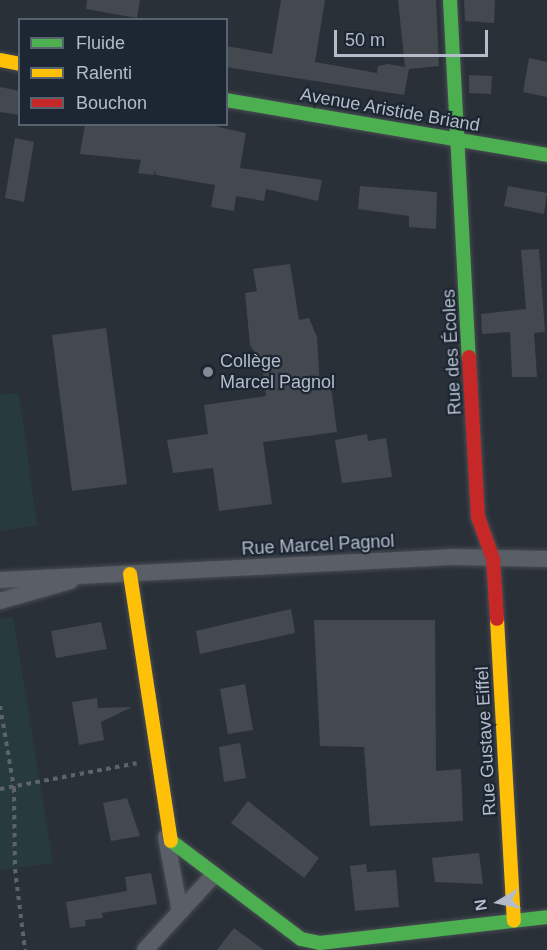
<!DOCTYPE html>
<html>
<head>
<meta charset="utf-8">
<style>
	body { margin:0 }
	#map { position:relative; width:547px; height:950px; overflow:hidden; background:#2a3038; font-family:Helvetica,sans-serif }
	div>[style] { position:absolute }
	.green>* { inset:0; background:#273a3e }
	.building>* { inset:0; background:#444950 }
	.path>* { height:4px; margin-top:-2px; transform-origin:0; background:repeating-linear-gradient(90deg,#5d636a 0 4.5px,transparent 0 9px) }
	.roads { filter:drop-shadow(0 0 2px #484c53) drop-shadow(0 0 2px #484c53) }
	.street>* { height:16px; margin:-8px; padding:0 8px; transform-origin:8px; border-radius:8px; background:#5a5e66 }
	.fast>* { height:14px; margin:-7px; padding:0 7px; transform-origin:7px; border-radius:7px; background:#4caf50 }
	.slow>* { height:14px; margin:-7px; padding:0 7px; transform-origin:7px; border-radius:7px; background:#ffc107 }
	.jam>* { height:14px; margin:-7px; padding:0 7px; transform-origin:7px; border-radius:7px; background:#c62828 }
	.dots>* { width:16px; height:16px; translate:-50% -50%; box-sizing:border-box; border:3px solid #1d2633; border-radius:50% }
	span { translate:-50% -50%; white-space:nowrap; text-align:center; line-height:1.15; -webkit-text-stroke:4.5px #1d2633; paint-order:stroke }
	.street-label { font-size:18px; color:#b4bcc9 }
	.poi-label { font-size:18px; color:#b4bcc9 }
	.left { translate:0 -50%; text-align:left }
	.legend { position:absolute; left:18px; top:18px; width:210px; height:108px; box-sizing:border-box; background:#1d2633; border:2px solid #59626f; margin:0; padding:8px 10px; list-style:none; font-size:18px; color:#b4bcc9 }
	.legend li { display:flex; align-items:center; gap:12px; height:30px }
	.legend b { width:30px; border:2px solid #59626f }
	.north { position:absolute; left:469px; top:872px; width:60px; height:60px; -webkit-text-stroke:4px #1d2633; paint-order:stroke; rotate:261deg; font-size:16px; font-weight:700; line-height:24px; text-align:center; color:#b4bcc9 }
	.north::after { content:''; display:block; margin:auto; width:21px; height:27px; background:#b4bcc9; clip-path:polygon(50% 0,100% 100%,50% 72%,0 100%) }
	.scale { position:absolute; left:334px; top:30px; width:154px; height:27px; box-sizing:border-box; border:3px solid #b4bcc9; border-top:0; padding-left:8px; font-size:18px; line-height:21px; white-space:nowrap; color:#b4bcc9; -webkit-text-stroke:4px #1d2633; paint-order:stroke }
</style>
</head>
<body>
<div id="map">
	<div class="green">
		<i style="clip-path:polygon(19px 393px,37px 525px,0 531px,0 395px)"></i>
		<i style="clip-path:polygon(13px 617px,53px 863px,0 870px,0 619px)"></i>
	</div>
	<div class="building">
		<i style="clip-path:polygon(87px 0,140px 0,137px 18px,86px 9px)"></i>
		<i style="clip-path:polygon(281px 0,325px 0,315px 62px,377px 73px,378px 66px,388px 64px,405px 67px,398px 0,436px 0,439px 66px,409px 69px,404px 95px,226px 67px,226px 46px,272px 54px)"></i>
		<i style="clip-path:polygon(464px 0,495px 0,494px 23px,465px 21px)"></i>
		<i style="clip-path:polygon(529px 58px,547px 62px,547px 97px,523px 92px)"></i>
		<i style="clip-path:polygon(469px 75px,492px 76px,491px 94px,469px 93px)"></i>
		<i style="clip-path:polygon(0 87px,20px 91px,20px 115px,0 112px)"></i>
		<i style="clip-path:polygon(85px 124px,205px 124px,246px 133px,240px 168px,322px 180px,318px 201px,266px 189px,264px 201px,236px 196px,234px 211px,211px 207px,215px 185px,156px 175px,155px 170px,154px 175px,138px 173px,141px 160px,80px 154px)"></i>
		<i style="clip-path:polygon(15px 138px,34px 142px,24px 202px,5px 198px)"></i>
		<i style="clip-path:polygon(360px 186px,437px 192px,436px 229px,409px 227px,409px 216px,358px 209px)"></i>
		<i style="clip-path:polygon(508px 186px,547px 193px,544px 214px,504px 206px)"></i>
		<i style="clip-path:polygon(539px 249px,545px 332px,534px 333px,537px 377px,512px 377px,510px 332px,482px 334px,481px 314px,526px 309px,521px 250px)"></i>
		<i style="clip-path:polygon(290px 264px,299px 320px,309px 318px,317px 337px,320px 387px,331px 386px,337px 432px,263px 442px,272px 504px,219px 511px,213px 468px,173px 473px,167px 440px,208px 434px,204px 405px,266px 396px,262px 363px,250px 345px,245px 293px,257px 291px,253px 269px)"></i>
		<i style="clip-path:polygon(106px 328px,127px 484px,72px 491px,52px 335px)"></i>
		<i style="clip-path:polygon(367px 434px,368px 441px,386px 438px,392px 477px,342px 483px,335px 440px)"></i>
		<i style="clip-path:polygon(291px 609px,295px 633px,200px 654px,196px 631px)"></i>
		<i style="clip-path:polygon(314px 620px,435px 620px,436px 771px,461px 769px,463px 821px,370px 826px,364px 747px,320px 746px)"></i>
		<i style="clip-path:polygon(101px 622px,107px 649px,56px 658px,51px 631px)"></i>
		<i style="clip-path:polygon(245px 684px,253px 730px,228px 734px,220px 689px)"></i>
		<i style="clip-path:polygon(97px 698px,98px 708px,132px 707px,101px 722px,104px 740px,79px 745px,72px 702px)"></i>
		<i style="clip-path:polygon(240px 743px,246px 778px,224px 782px,219px 747px)"></i>
		<i style="clip-path:polygon(127px 798px,140px 836px,111px 841px,103px 803px)"></i>
		<i style="clip-path:polygon(248px 801px,319px 858px,304px 878px,231px 823px)"></i>
		<i style="clip-path:polygon(479px 853px,483px 884px,435px 882px,432px 858px)"></i>
		<i style="clip-path:polygon(366px 864px,367px 872px,396px 870px,399px 907px,355px 911px,350px 866px)"></i>
		<i style="clip-path:polygon(151px 873px,157px 904px,102px 913px,103px 918px,85px 920px,86px 926px,70px 928px,66px 902px,127px 891px,125px 877px)"></i>
		<i style="clip-path:polygon(234px 928px,264px 950px,217px 950px)"></i>
	</div>
	<div class="path">
		<i style="left:0;top:706px;width:83px;rotate:80.3deg"></i>
		<i style="left:14px;top:788px;width:81px;rotate:89.3deg"></i>
		<i style="left:15px;top:869px;width:82px;rotate:83deg"></i>
		<i style="left:0;top:789px;width:139px;rotate:-10.7deg"></i>
	</div>
	<div class="roads">
		<div class="street">
			<i style="left:0;top:580px;width:452px;rotate:-2.9deg"></i>
			<i style="left:451px;top:557px;width:96px;rotate:1.2deg"></i>
			<i style="left:0;top:601px;width:73px;rotate:-15.9deg"></i>
			<i style="left:166px;top:837px;width:76px;rotate:79.4deg"></i>
			<i style="left:145px;top:950px;width:99px;rotate:-47.5deg"></i>
		</div>
		<div class="fast">
			<i style="left:450px;top:0;width:358px;rotate:87deg"></i>
			<i style="left:226px;top:100px;width:326px;rotate:9.7deg"></i>
			<i style="left:171px;top:841px;width:163px;rotate:37deg"></i>
			<i style="left:301px;top:939px;width:19px;rotate:12deg"></i>
			<i style="left:320px;top:943px;width:228px;rotate:-6.5deg"></i>
		</div>
		<div class="slow">
			<i style="left:0;top:60px;width:20px;rotate:11deg"></i>
			<i style="left:130px;top:574px;width:270px;rotate:81.3deg"></i>
			<i style="left:497px;top:619px;width:302px;rotate:86.8deg"></i>
		</div>
		<div class="jam">
			<i style="left:469px;top:357px;width:160px;rotate:86.8deg"></i>
			<i style="left:478px;top:517px;width:45px;rotate:70.3deg"></i>
			<i style="left:493px;top:559px;width:60px;rotate:86.2deg"></i>
		</div>
	</div>
	<div class="dots">
		<i style="left:208px;top:372px;background:#848b96"></i>
	</div>
	<div class="street-label">
		<span style="left:390px;top:110px;rotate:10deg">Avenue Aristide Briand</span>
		<span style="left:452px;top:352px;rotate:-93deg">Rue des Écoles</span>
		<span style="left:318px;top:545px;rotate:-3deg">Rue Marcel Pagnol</span>
		<span style="left:486px;top:741px;rotate:-93deg">Rue Gustave Eiffel</span>
	</div>
	<div class="poi-label">
		<span class="left" style="left:220px;top:372px">Collège<br>Marcel Pagnol</span>
	</div>
	<ul class="legend">
	<li><b style="height:8px;background:#4caf50"></b>Fluide</li>
	<li><b style="height:8px;background:#ffc107"></b>Ralenti</li>
	<li><b style="height:8px;background:#c62828"></b>Bouchon</li>
	</ul>
	<div class="north">N</div>
	<div class="scale">50 m</div>
</div>
</body>
</html>
